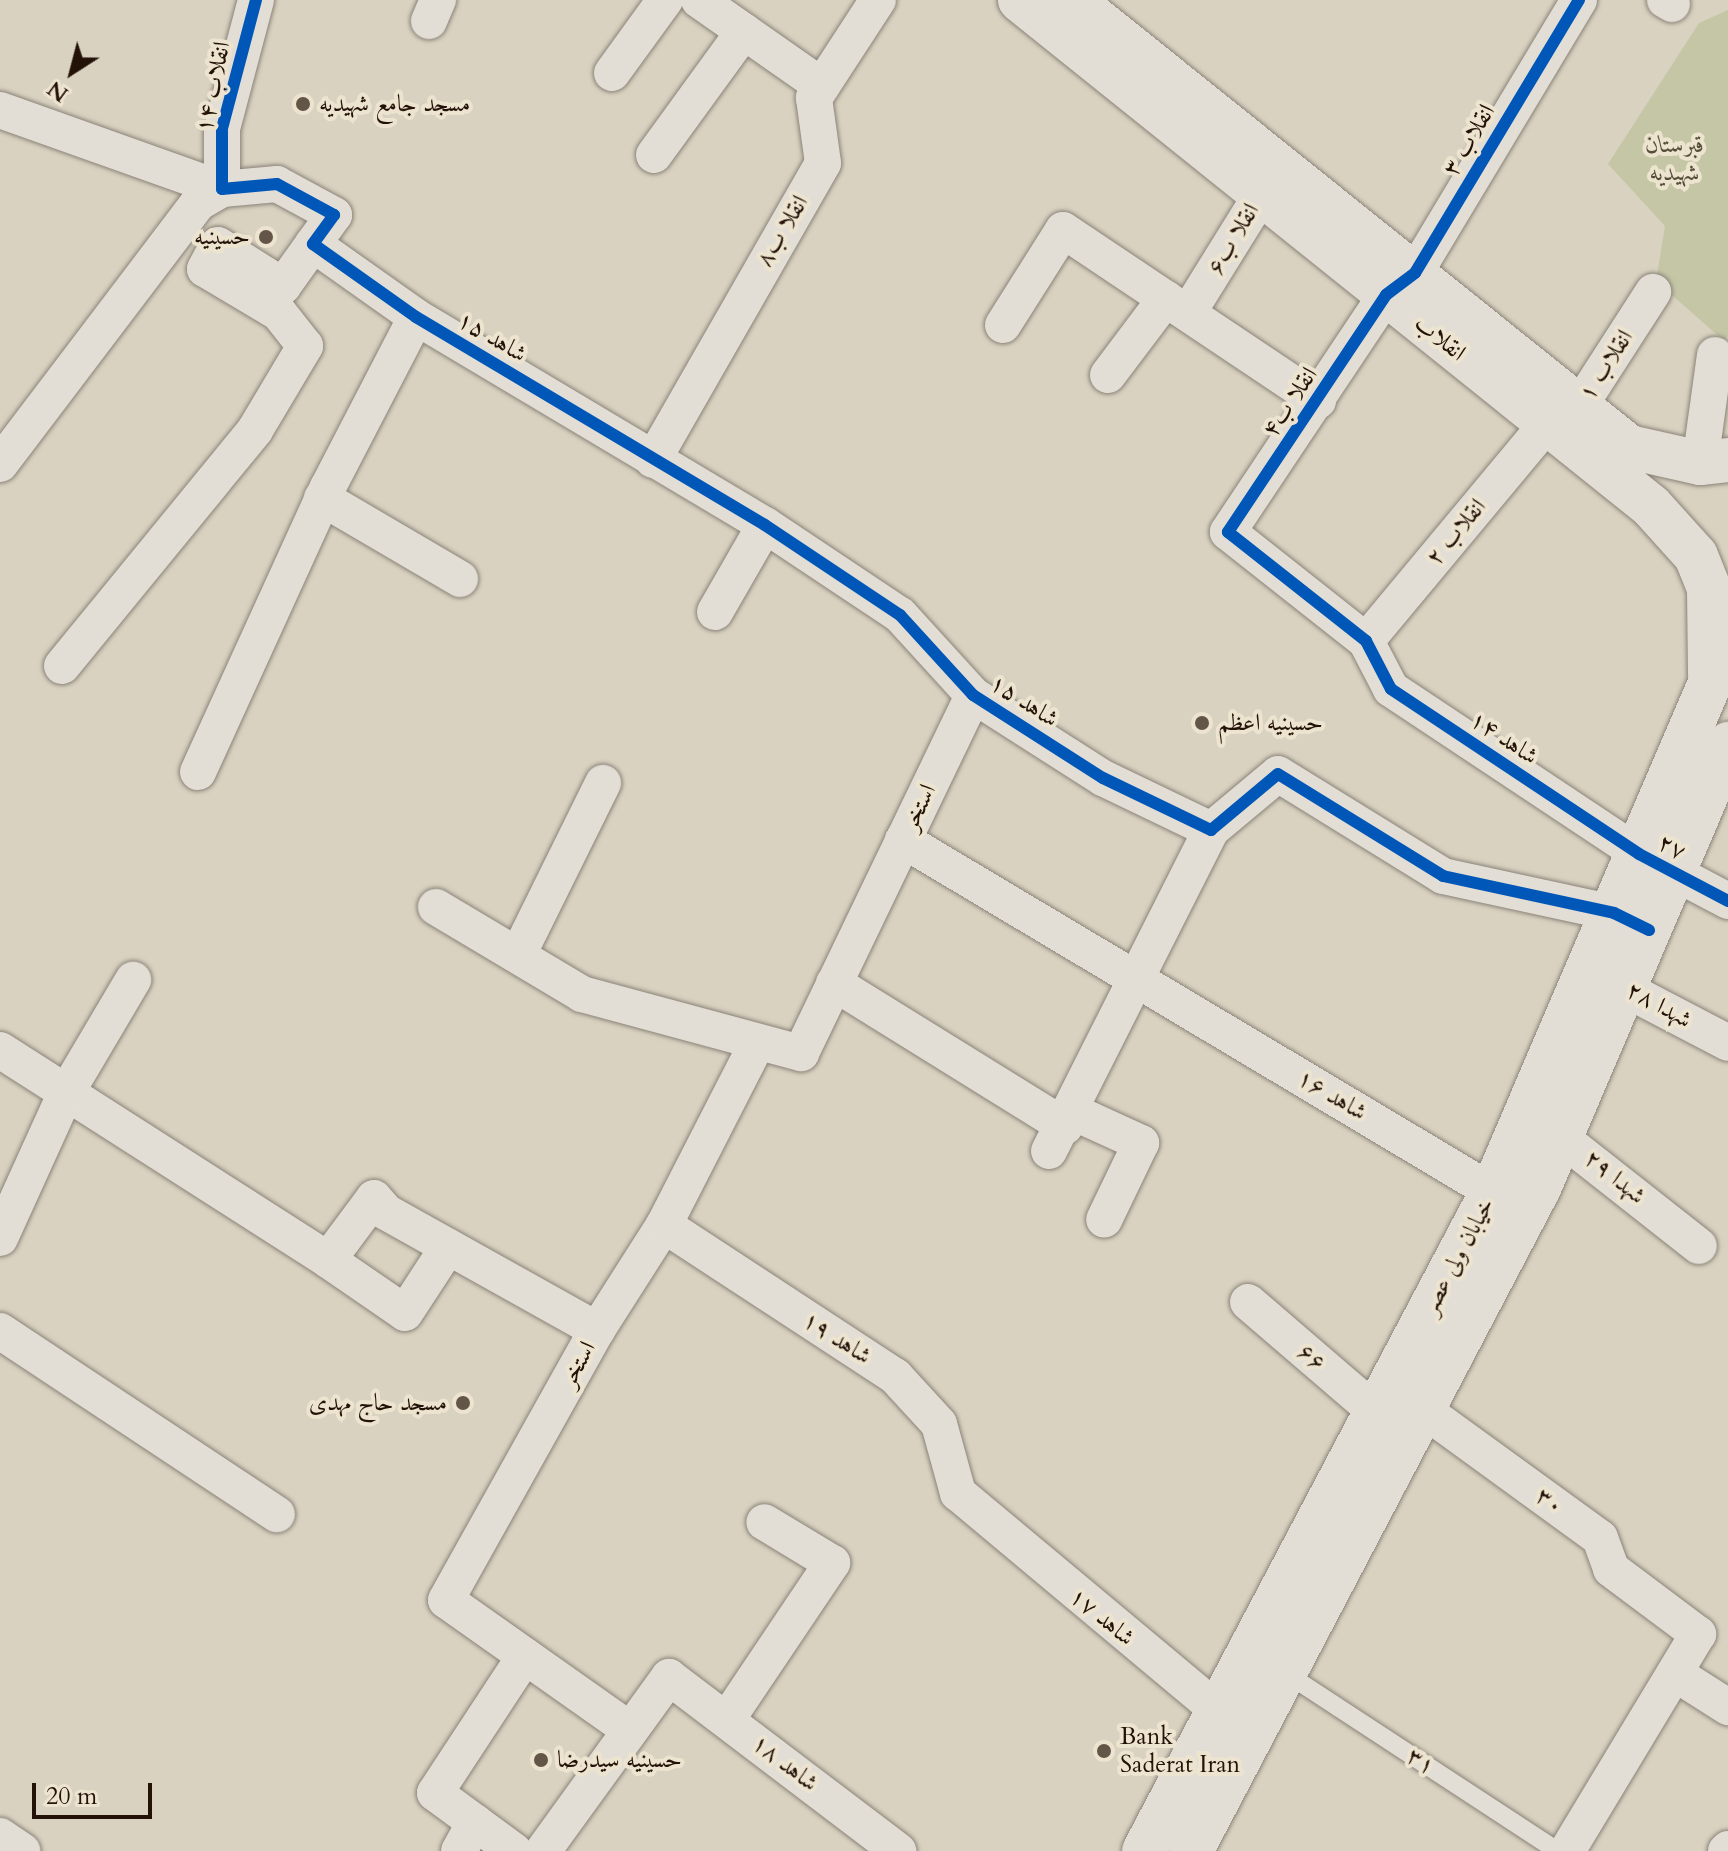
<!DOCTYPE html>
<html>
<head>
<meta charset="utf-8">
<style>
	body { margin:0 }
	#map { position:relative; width:1728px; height:1851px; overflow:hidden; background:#d9d2c1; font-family:Cardo,Amiri,serif }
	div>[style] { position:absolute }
	.green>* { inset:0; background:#c4c6a6 }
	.roads { filter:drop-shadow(0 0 2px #8a8378) drop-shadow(0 0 2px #8a8378) }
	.lane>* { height:18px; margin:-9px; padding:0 9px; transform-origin:9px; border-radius:9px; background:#e2ded5 }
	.street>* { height:36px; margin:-18px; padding:0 18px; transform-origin:18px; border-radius:18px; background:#e2ded5 }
	.secondary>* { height:44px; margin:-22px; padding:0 22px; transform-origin:22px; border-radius:22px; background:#e2ded5 }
	.cycleway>* { height:12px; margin:-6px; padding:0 6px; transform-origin:6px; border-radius:6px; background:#0057b8 }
	.dots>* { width:22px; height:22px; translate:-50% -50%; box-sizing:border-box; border:4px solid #ede4d0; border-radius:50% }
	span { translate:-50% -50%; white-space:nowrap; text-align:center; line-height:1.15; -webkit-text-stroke:8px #ede4d0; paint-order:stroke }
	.street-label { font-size:24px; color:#231207 }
	.poi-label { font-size:24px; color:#231207 }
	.left { translate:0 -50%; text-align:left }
	.right { translate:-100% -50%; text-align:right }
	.park-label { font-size:24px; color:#554e37; font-style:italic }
	.north { position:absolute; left:32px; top:32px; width:80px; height:80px; -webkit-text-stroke:6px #ede4d0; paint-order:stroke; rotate:216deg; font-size:22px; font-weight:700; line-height:32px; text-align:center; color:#231207 }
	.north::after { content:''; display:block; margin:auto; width:28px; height:36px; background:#231207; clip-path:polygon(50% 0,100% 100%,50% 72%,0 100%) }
	.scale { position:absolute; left:32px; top:1783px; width:120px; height:36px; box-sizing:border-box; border:4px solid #231207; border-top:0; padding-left:10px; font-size:24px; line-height:28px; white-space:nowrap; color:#231207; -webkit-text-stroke:6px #ede4d0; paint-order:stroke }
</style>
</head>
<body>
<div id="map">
	<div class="green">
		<i style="clip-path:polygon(1728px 10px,1728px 336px,1724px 341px,1656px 281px,1665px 226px,1608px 164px,1699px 23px)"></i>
	</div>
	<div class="roads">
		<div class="lane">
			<i style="left:1284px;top:1672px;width:327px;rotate:33.2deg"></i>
		</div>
		<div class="street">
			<i style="left:256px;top:0;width:133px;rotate:104.8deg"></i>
			<i style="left:222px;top:129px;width:60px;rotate:90deg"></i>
			<i style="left:222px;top:189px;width:55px;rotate:-5.2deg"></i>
			<i style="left:277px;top:184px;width:65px;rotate:28.5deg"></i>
			<i style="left:334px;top:215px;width:36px;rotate:126deg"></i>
			<i style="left:313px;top:244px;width:126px;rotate:35.3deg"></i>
			<i style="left:416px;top:317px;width:406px;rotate:30.8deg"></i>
			<i style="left:765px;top:525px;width:162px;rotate:33.7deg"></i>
			<i style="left:900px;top:615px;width:108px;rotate:47.6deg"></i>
			<i style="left:973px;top:695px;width:154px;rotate:32.6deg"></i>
			<i style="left:1103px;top:778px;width:120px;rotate:25.7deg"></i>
			<i style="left:1211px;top:830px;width:87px;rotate:-39.9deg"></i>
			<i style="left:1278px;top:774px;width:194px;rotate:31.7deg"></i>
			<i style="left:1443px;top:876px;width:175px;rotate:12.2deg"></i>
			<i style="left:1614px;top:913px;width:25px;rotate:27deg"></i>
			<i style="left:699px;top:0;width:150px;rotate:35deg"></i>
			<i style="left:1579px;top:0;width:318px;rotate:121deg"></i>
			<i style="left:1415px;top:273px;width:36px;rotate:143deg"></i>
			<i style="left:1386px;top:295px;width:285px;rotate:123.7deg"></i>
			<i style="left:1228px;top:532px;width:176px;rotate:38.3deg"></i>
			<i style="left:1366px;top:641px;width:54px;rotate:62.5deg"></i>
			<i style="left:1391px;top:689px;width:298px;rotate:33.6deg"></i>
			<i style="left:1639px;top:854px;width:101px;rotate:27.8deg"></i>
			<i style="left:1665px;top:0;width:8px;rotate:30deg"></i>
			<i style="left:429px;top:21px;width:23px;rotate:-67deg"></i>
			<i style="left:612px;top:73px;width:90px;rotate:-54deg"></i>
			<i style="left:0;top:110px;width:236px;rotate:19.6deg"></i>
			<i style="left:654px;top:155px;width:153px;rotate:-54deg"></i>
			<i style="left:1188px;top:313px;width:167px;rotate:-58.2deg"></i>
			<i style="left:1003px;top:325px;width:112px;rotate:-57.7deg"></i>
			<i style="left:1063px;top:230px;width:307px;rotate:33.8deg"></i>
			<i style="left:1108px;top:375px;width:96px;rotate:-53deg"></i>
			<i style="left:653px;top:460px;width:342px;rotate:-60.2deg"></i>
			<i style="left:823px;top:163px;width:66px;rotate:-97.9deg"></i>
			<i style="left:814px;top:98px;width:117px;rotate:-56.9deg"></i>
			<i style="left:1700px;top:463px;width:109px;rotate:-82.1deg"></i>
			<i style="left:0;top:464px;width:328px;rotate:-52.8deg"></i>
			<i style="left:198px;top:203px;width:28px;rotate:-30deg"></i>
			<i style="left:322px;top:498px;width:160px;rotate:30.4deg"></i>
			<i style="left:715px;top:612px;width:100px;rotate:-60.1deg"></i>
			<i style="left:1366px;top:641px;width:283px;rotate:-50.2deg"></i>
			<i style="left:1547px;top:424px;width:36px;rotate:-28deg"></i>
			<i style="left:1579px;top:407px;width:137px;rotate:-57.2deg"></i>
			<i style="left:62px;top:666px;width:305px;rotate:-50.7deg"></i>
			<i style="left:255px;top:430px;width:98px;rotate:-59.2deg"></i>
			<i style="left:305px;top:346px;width:42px;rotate:-128.2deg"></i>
			<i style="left:279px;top:313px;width:86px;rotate:-149.3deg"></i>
			<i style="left:205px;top:269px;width:27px;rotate:-62deg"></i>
			<i style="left:218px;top:245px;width:77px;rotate:32.2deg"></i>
			<i style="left:283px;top:286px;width:52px;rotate:-54.5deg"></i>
			<i style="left:198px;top:772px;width:313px;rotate:-65.5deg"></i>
			<i style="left:328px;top:487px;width:191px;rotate:-62.6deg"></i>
			<i style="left:903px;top:840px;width:710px;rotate:30.83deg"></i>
			<i style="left:436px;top:907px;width:170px;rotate:30.8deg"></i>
			<i style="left:582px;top:994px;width:227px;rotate:15.1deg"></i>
			<i style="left:801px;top:1053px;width:397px;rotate:-64.3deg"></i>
			<i style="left:518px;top:955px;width:192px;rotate:-63.7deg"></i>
			<i style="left:1602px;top:977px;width:142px;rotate:27.6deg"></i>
			<i style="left:834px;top:983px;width:272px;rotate:31.8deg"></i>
			<i style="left:0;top:1050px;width:389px;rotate:32.6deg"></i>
			<i style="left:328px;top:1260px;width:77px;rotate:-53.4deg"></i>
			<i style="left:374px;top:1198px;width:18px;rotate:49deg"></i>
			<i style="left:386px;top:1212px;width:242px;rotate:29.2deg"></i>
			<i style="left:1073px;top:1112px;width:75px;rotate:24.5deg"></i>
			<i style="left:1141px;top:1143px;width:85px;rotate:115.7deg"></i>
			<i style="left:1540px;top:1121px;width:202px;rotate:38.2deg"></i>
			<i style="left:1049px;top:1151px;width:360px;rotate:-63.2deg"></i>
			<i style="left:664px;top:1225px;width:276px;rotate:33.2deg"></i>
			<i style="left:895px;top:1376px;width:65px;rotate:47.5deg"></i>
			<i style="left:939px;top:1424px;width:72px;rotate:74.6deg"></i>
			<i style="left:958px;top:1493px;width:365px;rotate:39.9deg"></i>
			<i style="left:0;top:1238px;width:157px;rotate:-65.6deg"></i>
			<i style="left:65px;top:1095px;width:134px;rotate:-59.4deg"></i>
			<i style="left:328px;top:1260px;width:93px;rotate:34.5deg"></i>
			<i style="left:405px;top:1313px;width:79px;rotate:-56.9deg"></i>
			<i style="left:1248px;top:1302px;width:169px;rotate:40.7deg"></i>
			<i style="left:1376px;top:1412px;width:45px;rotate:-5.1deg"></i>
			<i style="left:1421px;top:1408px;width:221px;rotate:36deg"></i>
			<i style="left:1600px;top:1538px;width:33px;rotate:70deg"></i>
			<i style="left:1611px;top:1569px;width:109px;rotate:36.8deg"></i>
			<i style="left:1698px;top:1634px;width:253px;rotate:121.1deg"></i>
			<i style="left:0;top:1331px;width:332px;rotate:33.5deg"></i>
			<i style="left:1676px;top:1674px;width:62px;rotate:32.4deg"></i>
			<i style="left:728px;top:1718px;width:187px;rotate:-56.1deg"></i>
			<i style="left:832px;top:1563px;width:79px;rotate:-148.9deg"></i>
			<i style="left:630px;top:1730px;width:225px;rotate:-144.8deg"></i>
			<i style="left:446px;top:1600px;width:309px;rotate:-60.8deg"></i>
			<i style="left:597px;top:1330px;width:125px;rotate:-57.5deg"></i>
			<i style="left:664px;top:1225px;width:204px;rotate:-62.9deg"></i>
			<i style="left:0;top:1836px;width:27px;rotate:34deg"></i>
			<i style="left:459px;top:1851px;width:33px;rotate:-61deg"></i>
			<i style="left:514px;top:1851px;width:98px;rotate:-143.7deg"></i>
			<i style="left:435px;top:1793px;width:164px;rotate:-56.7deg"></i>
			<i style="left:543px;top:1851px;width:215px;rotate:-54.1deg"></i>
			<i style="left:669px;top:1677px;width:288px;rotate:37.2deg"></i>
			<i style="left:1726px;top:1851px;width:3px;rotate:-45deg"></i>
		</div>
		<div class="secondary">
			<i style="left:1020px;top:0;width:809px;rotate:38.73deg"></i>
			<i style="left:1651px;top:506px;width:67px;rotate:48deg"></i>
			<i style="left:1696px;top:556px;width:35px;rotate:68deg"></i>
			<i style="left:1709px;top:589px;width:86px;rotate:89.3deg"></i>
			<i style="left:1072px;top:0;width:714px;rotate:38.75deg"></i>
			<i style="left:1629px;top:447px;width:73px;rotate:12.7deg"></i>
			<i style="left:1700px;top:463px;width:28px;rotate:-6deg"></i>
			<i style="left:1144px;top:1851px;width:747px;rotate:-62.17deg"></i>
			<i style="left:1493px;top:1190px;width:597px;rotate:-66.83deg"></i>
			<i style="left:1191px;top:1851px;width:749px;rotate:-62.31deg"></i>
			<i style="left:1539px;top:1188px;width:483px;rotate:-66.9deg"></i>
		</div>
	</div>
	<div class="cycleway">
		<i style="left:256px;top:0;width:133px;rotate:104.8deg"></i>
		<i style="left:222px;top:129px;width:60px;rotate:90deg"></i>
		<i style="left:222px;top:189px;width:55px;rotate:-5.2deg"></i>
		<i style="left:277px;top:184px;width:65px;rotate:28.5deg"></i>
		<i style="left:334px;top:215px;width:36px;rotate:126deg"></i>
		<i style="left:313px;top:244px;width:126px;rotate:35.3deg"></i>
		<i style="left:416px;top:317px;width:406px;rotate:30.8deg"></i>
		<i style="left:765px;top:525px;width:162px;rotate:33.7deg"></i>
		<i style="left:900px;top:615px;width:108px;rotate:47.6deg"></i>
		<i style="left:973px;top:695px;width:154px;rotate:32.6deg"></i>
		<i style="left:1103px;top:778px;width:120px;rotate:25.7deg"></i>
		<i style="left:1211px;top:830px;width:87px;rotate:-39.9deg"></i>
		<i style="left:1278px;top:774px;width:194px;rotate:31.7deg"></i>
		<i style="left:1443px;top:876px;width:175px;rotate:12.2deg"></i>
		<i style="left:1614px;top:913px;width:39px;rotate:26deg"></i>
		<i style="left:1579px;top:0;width:318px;rotate:121deg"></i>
		<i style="left:1415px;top:273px;width:36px;rotate:143deg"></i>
		<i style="left:1386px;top:295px;width:285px;rotate:123.7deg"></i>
		<i style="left:1228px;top:532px;width:176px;rotate:38.3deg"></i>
		<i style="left:1366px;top:641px;width:54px;rotate:62.5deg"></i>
		<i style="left:1391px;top:689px;width:298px;rotate:33.6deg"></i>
		<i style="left:1639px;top:854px;width:101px;rotate:27.8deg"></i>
	</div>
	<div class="dots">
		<i style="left:303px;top:104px;background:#635548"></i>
		<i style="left:266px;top:237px;background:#635548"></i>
		<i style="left:1202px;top:723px;background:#635548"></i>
		<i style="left:463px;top:1403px;background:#635548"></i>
		<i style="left:1104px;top:1751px;background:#635548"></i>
		<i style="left:541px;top:1760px;background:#635548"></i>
	</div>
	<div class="street-label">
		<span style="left:213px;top:87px;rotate:-78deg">انقلاب ۱۴</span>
		<span style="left:1469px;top:140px;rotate:-59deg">انقلاب ۳</span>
		<span style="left:782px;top:231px;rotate:-59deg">انقلا ب۸</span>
		<span style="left:1233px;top:239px;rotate:-59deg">انقلا ب۶</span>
		<span style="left:492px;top:337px;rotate:31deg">شاهد ۱۵</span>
		<span style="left:1440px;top:338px;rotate:39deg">انقلاب</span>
		<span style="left:1606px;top:365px;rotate:-57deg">انقلاب ۱</span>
		<span style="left:1290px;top:402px;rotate:-56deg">انقلا ب۴</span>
		<span style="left:1456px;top:532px;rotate:-50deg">انقلاب ۲</span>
		<span style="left:1024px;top:701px;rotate:33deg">شاهد ۱۵</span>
		<span style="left:1504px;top:738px;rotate:34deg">شاهد ۱۴</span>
		<span style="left:919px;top:807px;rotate:-64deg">استخر</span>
		<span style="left:1672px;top:847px;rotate:28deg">۲۷</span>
		<span style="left:1659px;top:1005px;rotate:29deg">شهدا ۲۸</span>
		<span style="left:1332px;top:1095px;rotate:31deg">شاهد ۱۶</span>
		<span style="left:1615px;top:1177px;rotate:39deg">شهدا ۲۹</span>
		<span style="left:1458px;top:1256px;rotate:-62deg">خیابان ولی عصر</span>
		<span style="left:837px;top:1338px;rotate:33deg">شاهد ۱۹</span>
		<span style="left:1312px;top:1357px;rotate:41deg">۶۶</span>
		<span style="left:578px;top:1364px;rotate:-61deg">استخر</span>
		<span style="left:1550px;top:1501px;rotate:36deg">۳۰</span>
		<span style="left:1102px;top:1617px;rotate:40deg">شاهد ۱۷</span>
		<span style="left:1421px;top:1761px;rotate:33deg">۳۱</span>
		<span style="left:785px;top:1763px;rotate:38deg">شاهد ۱۸</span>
	</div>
	<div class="poi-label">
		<span class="left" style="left:319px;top:104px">مسجد جامع شهیدیه</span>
		<span class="right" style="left:250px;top:237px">حسینیه</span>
		<span class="left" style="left:1218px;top:723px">حسینیه اعظم</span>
		<span class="right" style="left:447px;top:1403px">مسجد حاج مهدی</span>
		<span class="left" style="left:1120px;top:1751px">Bank<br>Saderat Iran</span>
		<span class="left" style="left:557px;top:1760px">حسینیه سیدرضا</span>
	</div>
	<div class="park-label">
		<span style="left:1675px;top:159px">قبرستان<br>شهیدیه</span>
	</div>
	<div class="north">N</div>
	<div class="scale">20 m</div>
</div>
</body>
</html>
